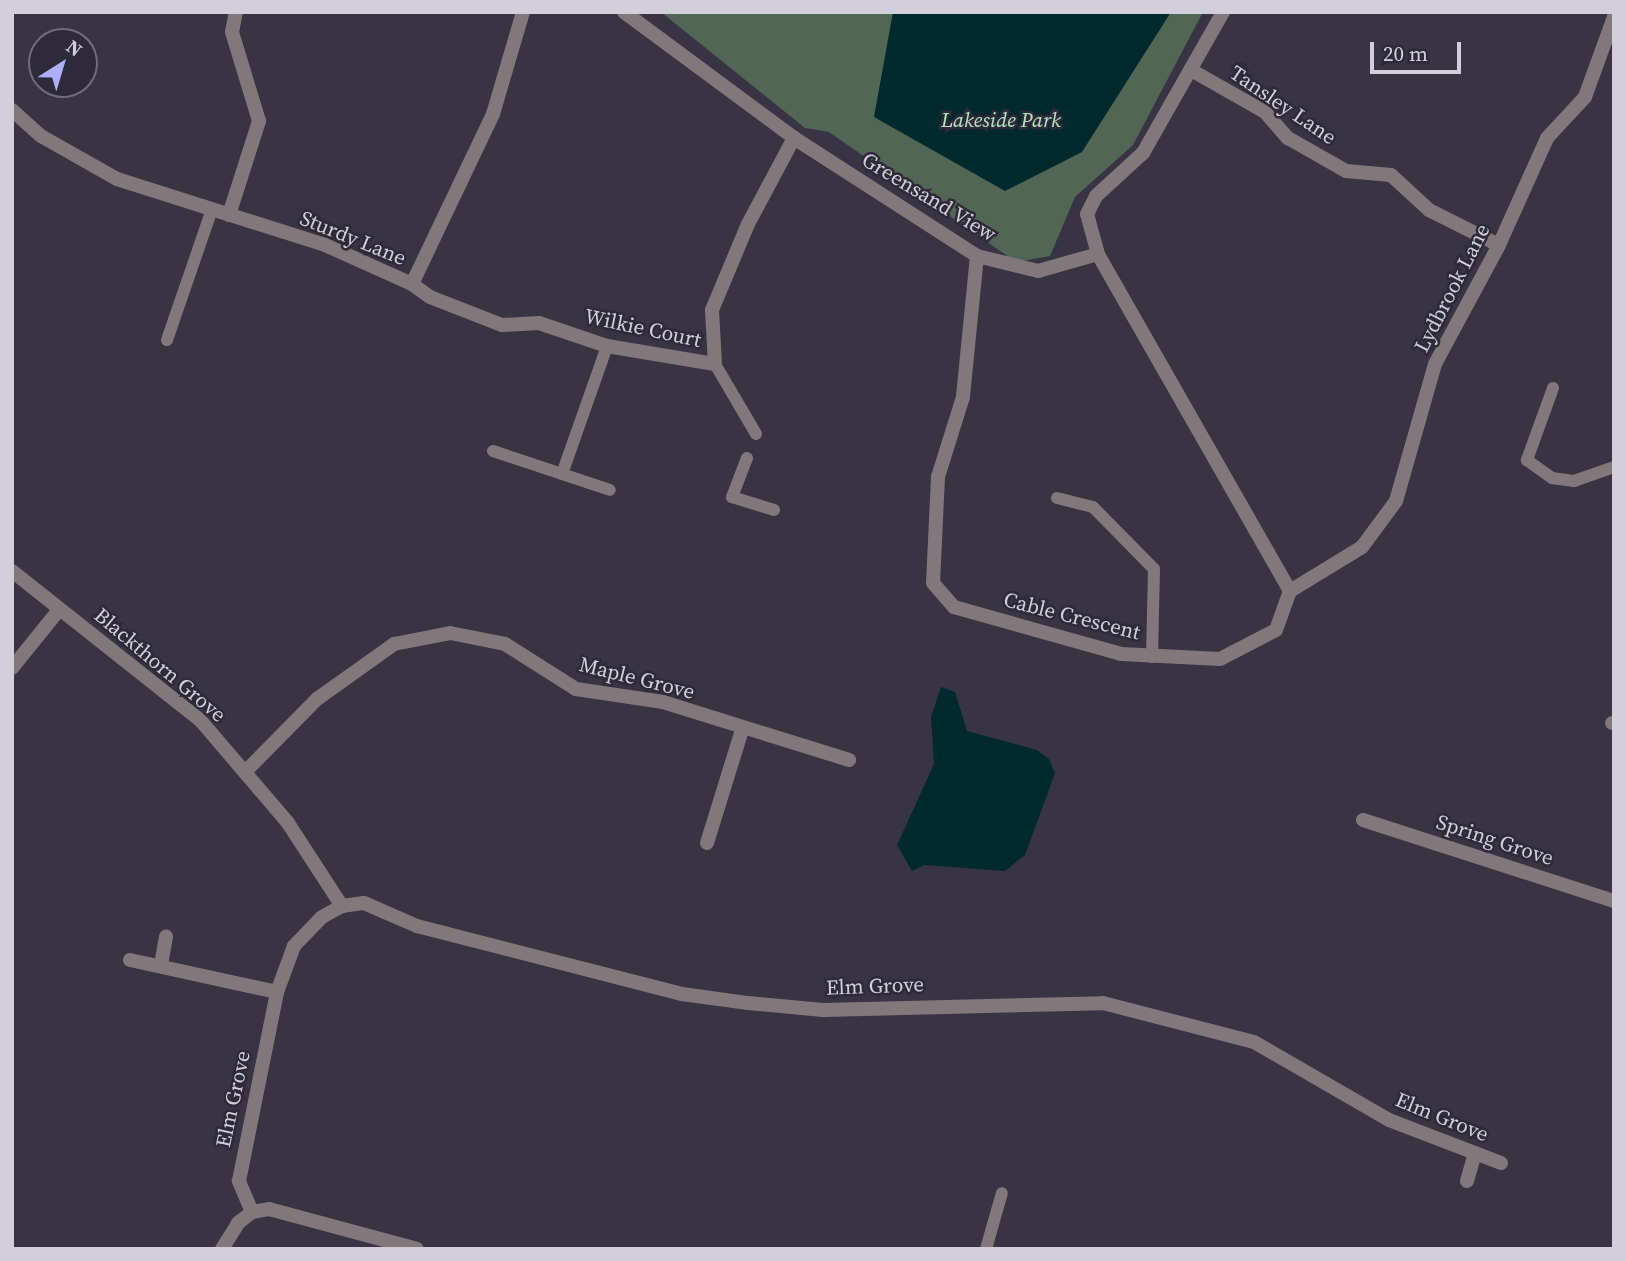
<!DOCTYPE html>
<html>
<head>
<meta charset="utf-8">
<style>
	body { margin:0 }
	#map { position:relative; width:1626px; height:1261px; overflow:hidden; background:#383444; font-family:"Source Serif 4",serif }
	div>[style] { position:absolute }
	.green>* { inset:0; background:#526656 }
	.water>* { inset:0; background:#002a2d }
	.lane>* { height:12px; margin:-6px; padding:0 6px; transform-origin:6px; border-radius:6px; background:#81787c }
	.street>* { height:14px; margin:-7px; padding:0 7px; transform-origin:7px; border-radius:7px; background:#81787c }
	span { translate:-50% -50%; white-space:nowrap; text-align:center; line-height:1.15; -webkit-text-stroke:5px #2e2a39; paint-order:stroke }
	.street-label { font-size:21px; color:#d2cfda }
	.park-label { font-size:21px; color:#b4e7c0; font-style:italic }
	.frame { position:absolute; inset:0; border:14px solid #d2cfda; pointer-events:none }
	.north { position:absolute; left:28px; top:28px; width:70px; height:70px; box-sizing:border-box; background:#2e2a39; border:2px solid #706c79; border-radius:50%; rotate:37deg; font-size:19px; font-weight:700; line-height:28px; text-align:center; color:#d2cfda }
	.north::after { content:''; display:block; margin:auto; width:24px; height:32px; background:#adaffb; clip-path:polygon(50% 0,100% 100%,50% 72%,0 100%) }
	.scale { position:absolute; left:1370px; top:42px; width:91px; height:32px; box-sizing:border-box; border:4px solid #d2cfda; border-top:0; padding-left:9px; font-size:21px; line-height:24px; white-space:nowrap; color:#d2cfda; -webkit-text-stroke:5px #2e2a39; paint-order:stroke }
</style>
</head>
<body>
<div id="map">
	<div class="green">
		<i style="clip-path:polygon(661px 12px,1203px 12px,1133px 145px,1075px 197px,1050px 256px,1016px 262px,829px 132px,805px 128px)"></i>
	</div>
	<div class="water">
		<i style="clip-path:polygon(893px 12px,1171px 12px,1082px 152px,1005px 191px,874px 117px)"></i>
		<i style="clip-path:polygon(941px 687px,955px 692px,967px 731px,1037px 750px,1049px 759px,1055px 773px,1025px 855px,1005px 871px,924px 865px,912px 871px,897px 845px,934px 764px,931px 717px)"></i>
	</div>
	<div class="lane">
		<i style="left:167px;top:340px;width:139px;rotate:-71deg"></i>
		<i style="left:715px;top:364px;width:81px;rotate:59.6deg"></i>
		<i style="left:1553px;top:388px;width:77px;rotate:109.9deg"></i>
		<i style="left:1527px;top:460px;width:31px;rotate:36deg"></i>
		<i style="left:1552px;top:478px;width:22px;rotate:8deg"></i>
		<i style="left:1574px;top:481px;width:42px;rotate:-19.3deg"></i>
		<i style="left:493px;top:451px;width:123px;rotate:18.4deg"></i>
		<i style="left:747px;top:458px;width:42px;rotate:111deg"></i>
		<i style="left:732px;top:497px;width:44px;rotate:17.2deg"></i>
		<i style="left:562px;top:474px;width:136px;rotate:-70.6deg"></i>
		<i style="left:1057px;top:498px;width:37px;rotate:14deg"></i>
		<i style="left:1093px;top:507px;width:87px;rotate:45.5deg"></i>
		<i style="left:1154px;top:569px;width:88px;rotate:91.3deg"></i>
		<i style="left:986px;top:1249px;width:58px;rotate:-74.1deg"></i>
	</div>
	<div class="street">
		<i style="left:624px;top:12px;width:212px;rotate:36.5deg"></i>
		<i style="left:794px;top:138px;width:218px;rotate:32.8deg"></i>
		<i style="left:977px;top:256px;width:63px;rotate:13.8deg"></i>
		<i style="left:1038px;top:271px;width:62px;rotate:-15.8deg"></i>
		<i style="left:1098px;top:254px;width:41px;rotate:-105.4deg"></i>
		<i style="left:1087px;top:214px;width:20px;rotate:-63deg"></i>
		<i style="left:1096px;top:196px;width:64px;rotate:-42.5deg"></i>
		<i style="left:1143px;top:153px;width:162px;rotate:-60.4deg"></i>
		<i style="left:1191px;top:70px;width:85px;rotate:29.6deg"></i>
		<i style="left:1265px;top:112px;width:35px;rotate:49deg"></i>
		<i style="left:1288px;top:138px;width:67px;rotate:29.6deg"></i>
		<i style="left:1346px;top:171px;width:45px;rotate:5.1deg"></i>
		<i style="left:1391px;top:175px;width:52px;rotate:42.6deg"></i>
		<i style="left:1429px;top:210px;width:78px;rotate:26.6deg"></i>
		<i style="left:12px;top:110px;width:39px;rotate:42deg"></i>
		<i style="left:41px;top:136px;width:87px;rotate:29.5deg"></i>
		<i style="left:117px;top:179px;width:218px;rotate:17.6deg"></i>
		<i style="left:325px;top:245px;width:95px;rotate:24.1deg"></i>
		<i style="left:412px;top:284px;width:188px;rotate:-64.5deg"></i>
		<i style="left:493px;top:114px;width:106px;rotate:-73.6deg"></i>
		<i style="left:229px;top:215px;width:99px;rotate:-72.3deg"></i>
		<i style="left:259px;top:121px;width:93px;rotate:-106.9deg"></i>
		<i style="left:232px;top:32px;width:20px;rotate:-79deg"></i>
		<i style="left:977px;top:256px;width:142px;rotate:95.7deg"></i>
		<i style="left:963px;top:397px;width:84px;rotate:107.4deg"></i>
		<i style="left:938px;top:477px;width:106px;rotate:92.7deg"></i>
		<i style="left:933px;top:583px;width:32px;rotate:49deg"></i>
		<i style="left:954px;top:607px;width:173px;rotate:15.7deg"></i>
		<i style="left:1121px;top:654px;width:99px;rotate:2.9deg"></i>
		<i style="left:1220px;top:659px;width:63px;rotate:-27.4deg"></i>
		<i style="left:1276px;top:630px;width:41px;rotate:-70.3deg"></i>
		<i style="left:1290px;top:591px;width:388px;rotate:-119.7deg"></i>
		<i style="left:412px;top:284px;width:22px;rotate:36deg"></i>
		<i style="left:430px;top:297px;width:77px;rotate:21.3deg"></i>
		<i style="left:502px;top:325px;width:37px;rotate:-3deg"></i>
		<i style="left:539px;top:323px;width:72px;rotate:18.7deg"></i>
		<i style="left:607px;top:346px;width:109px;rotate:9.5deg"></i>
		<i style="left:715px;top:364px;width:54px;rotate:-93.2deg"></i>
		<i style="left:712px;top:310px;width:93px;rotate:-67.3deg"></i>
		<i style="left:748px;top:224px;width:98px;rotate:-61.9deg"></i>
		<i style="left:12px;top:571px;width:241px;rotate:38.4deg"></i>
		<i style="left:201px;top:721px;width:134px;rotate:49.5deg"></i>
		<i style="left:288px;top:823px;width:99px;rotate:57deg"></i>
		<i style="left:1290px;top:591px;width:84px;rotate:-31.4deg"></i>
		<i style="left:1362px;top:547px;width:57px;rotate:-53.5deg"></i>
		<i style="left:1396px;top:501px;width:142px;rotate:-74.1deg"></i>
		<i style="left:1435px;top:364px;width:135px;rotate:-61.7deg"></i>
		<i style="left:1499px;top:245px;width:117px;rotate:-65.8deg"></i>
		<i style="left:1547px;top:138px;width:56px;rotate:-47.2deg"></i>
		<i style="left:1585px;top:97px;width:85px;rotate:-70.1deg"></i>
		<i style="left:12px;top:668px;width:75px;rotate:-51deg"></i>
		<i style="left:1612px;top:723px;width:2px"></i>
		<i style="left:245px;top:772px;width:103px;rotate:-45.4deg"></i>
		<i style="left:317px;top:699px;width:95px;rotate:-35.5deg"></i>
		<i style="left:394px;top:644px;width:57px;rotate:-11.1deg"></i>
		<i style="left:450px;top:633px;width:56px;rotate:11.3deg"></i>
		<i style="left:505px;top:644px;width:84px;rotate:32.4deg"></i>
		<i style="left:576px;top:689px;width:88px;rotate:8.5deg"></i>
		<i style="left:663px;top:702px;width:195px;rotate:17.3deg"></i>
		<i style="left:1363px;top:820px;width:264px;rotate:17.9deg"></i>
		<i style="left:707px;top:843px;width:118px;rotate:-72.8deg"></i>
		<i style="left:130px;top:960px;width:150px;rotate:12.3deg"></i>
		<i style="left:161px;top:965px;width:29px;rotate:-80deg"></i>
		<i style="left:1467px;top:1181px;width:29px;rotate:-74deg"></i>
		<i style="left:252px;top:1212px;width:34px;rotate:-113deg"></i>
		<i style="left:239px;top:1181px;width:193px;rotate:-78.6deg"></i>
		<i style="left:277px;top:992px;width:49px;rotate:-69.7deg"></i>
		<i style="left:294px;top:946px;width:40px;rotate:-46deg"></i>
		<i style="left:322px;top:917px;width:23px;rotate:-29deg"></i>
		<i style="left:342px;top:906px;width:22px;rotate:-8deg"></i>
		<i style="left:364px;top:903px;width:58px;rotate:23.5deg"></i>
		<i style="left:417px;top:926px;width:274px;rotate:14.4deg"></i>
		<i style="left:682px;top:994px;width:67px;rotate:7.8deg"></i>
		<i style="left:748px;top:1003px;width:75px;rotate:5.3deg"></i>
		<i style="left:823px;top:1010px;width:280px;rotate:-1.4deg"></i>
		<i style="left:1103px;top:1003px;width:156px;rotate:14.5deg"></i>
		<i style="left:1254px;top:1042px;width:156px;rotate:30deg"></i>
		<i style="left:1389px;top:1120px;width:120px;rotate:21deg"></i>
		<i style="left:222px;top:1249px;width:31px;rotate:-58deg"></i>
		<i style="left:238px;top:1223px;width:18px;rotate:-38deg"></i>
		<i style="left:252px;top:1212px;width:17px;rotate:-10deg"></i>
		<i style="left:269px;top:1209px;width:153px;rotate:15.1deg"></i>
	</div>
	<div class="street-label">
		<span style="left:1283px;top:105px;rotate:34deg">Tansley Lane</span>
		<span style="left:929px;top:197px;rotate:31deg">Greensand View</span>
		<span style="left:353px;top:238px;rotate:22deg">Sturdy Lane</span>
		<span style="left:1452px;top:288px;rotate:-63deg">Lydbrook Lane</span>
		<span style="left:643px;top:328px;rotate:12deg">Wilkie Court</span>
		<span style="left:1072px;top:616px;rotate:14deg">Cable Crescent</span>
		<span style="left:160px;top:665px;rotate:40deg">Blackthorn Grove</span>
		<span style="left:637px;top:678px;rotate:14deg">Maple Grove</span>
		<span style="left:1495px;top:840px;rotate:18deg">Spring Grove</span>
		<span style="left:875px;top:986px;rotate:-2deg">Elm Grove</span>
		<span style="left:233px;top:1099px;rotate:-78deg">Elm Grove</span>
		<span style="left:1442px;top:1117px;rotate:22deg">Elm Grove</span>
	</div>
	<div class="park-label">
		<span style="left:1001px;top:120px">Lakeside Park</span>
	</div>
	<div class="frame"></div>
	<div class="north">N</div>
	<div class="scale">20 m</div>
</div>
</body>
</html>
